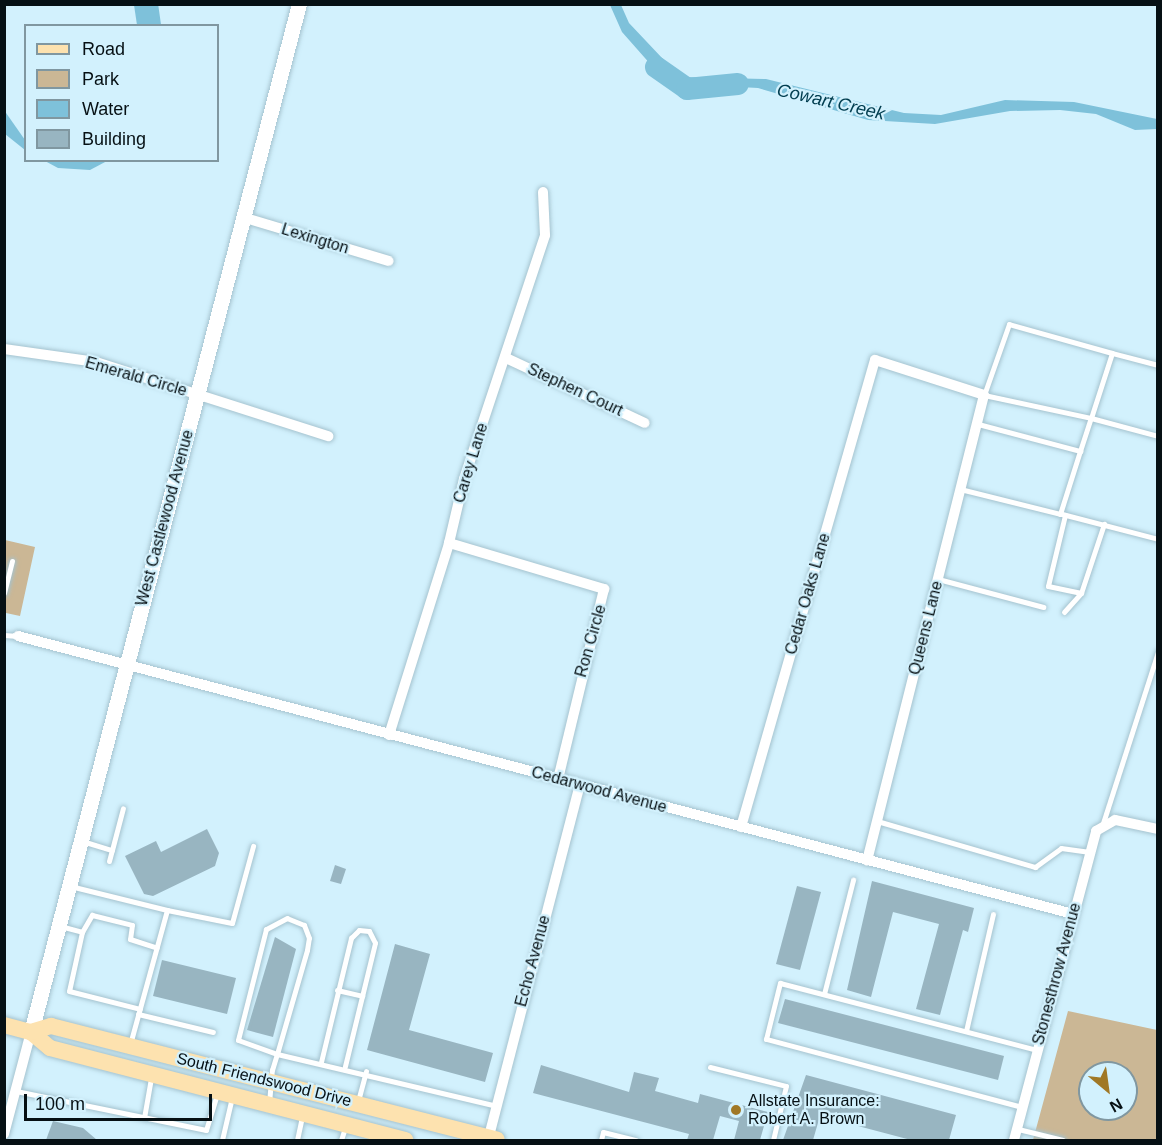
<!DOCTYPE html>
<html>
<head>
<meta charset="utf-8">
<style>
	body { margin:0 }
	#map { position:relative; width:1162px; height:1145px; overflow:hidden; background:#d2f1fd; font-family:Arial,sans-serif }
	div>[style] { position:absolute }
	.green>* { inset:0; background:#cbb795 }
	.water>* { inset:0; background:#7ec1da }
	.river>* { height:22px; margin:-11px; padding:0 11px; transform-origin:11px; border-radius:11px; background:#7ec1da }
	.building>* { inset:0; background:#98b5c1 }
	.roads { filter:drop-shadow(0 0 2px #a5c3cf) drop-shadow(0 0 2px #a5c3cf) }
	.lane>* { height:5px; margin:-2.5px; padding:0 2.5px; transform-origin:2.5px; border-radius:2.5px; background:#fff }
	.street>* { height:10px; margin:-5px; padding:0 5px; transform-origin:5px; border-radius:5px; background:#fff }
	.secondary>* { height:15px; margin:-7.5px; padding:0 7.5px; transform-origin:7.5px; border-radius:7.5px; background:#fff }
	.primary>* { height:16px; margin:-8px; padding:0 8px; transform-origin:8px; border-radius:8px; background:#fde2af }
	.dots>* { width:16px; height:16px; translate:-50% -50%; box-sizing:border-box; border:3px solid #d2f1fd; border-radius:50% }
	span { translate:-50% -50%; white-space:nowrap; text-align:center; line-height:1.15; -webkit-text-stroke:4.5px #d2f1fd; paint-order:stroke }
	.street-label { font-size:16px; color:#061014 }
	.poi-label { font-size:16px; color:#061014 }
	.left { translate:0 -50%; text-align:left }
	.water-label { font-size:18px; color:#003d4f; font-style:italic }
	.frame { position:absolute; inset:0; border:6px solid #061014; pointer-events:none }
	.legend { position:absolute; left:24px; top:24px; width:195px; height:138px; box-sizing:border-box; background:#d2f1fd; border:2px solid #8097a0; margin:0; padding:8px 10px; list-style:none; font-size:18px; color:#061014 }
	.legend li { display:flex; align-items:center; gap:12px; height:30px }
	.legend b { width:30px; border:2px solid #8097a0 }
	.north { position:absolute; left:1078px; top:1061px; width:60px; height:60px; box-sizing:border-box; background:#d2f1fd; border:2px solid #8097a0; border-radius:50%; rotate:151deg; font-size:16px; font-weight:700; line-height:24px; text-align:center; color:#061014 }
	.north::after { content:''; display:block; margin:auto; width:21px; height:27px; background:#a07826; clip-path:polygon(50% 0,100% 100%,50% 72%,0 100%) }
	.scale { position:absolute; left:24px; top:1094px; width:188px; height:27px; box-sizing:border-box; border:3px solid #061014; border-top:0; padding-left:8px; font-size:18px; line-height:21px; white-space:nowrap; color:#061014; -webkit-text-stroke:4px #d2f1fd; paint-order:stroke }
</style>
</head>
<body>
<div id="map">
	<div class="green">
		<i style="clip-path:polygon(5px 540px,35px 547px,20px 616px,6px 613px,5px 618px)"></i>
		<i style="clip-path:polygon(evenodd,1068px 1011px,1157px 1030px,1157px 1140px,1033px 1140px,1068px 1011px,1090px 1073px,1126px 1073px,1126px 1109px,1090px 1109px,1090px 1073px)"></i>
	</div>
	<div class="water">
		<i style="clip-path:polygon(134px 5px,144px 5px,151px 25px,137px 25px)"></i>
		<i style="clip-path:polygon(610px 5px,621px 5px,629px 23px,680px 77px,766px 79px,904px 113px,941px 115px,1005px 100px,1074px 102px,1157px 119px,1157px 129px,1135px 130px,1096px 114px,1060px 110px,1010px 111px,935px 124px,868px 120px,758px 88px,667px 83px,622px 32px)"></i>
		<i style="clip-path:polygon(4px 110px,25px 140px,25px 150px,5px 134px)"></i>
		<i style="clip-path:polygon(45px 161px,107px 161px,90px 170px,58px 168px)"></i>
	</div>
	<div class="river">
		<i style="left:147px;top:4px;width:22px;rotate:82deg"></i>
		<i style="left:656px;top:67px;width:38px;rotate:35deg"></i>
		<i style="left:687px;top:89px;width:51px;rotate:-5.6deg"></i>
	</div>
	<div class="building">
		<i style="clip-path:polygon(207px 829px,219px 853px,215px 866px,153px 896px,144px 894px,125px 856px,156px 841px,161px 852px)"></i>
		<i style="clip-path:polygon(335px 865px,346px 869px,341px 884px,330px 881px)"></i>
		<i style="clip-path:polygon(872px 881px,974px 908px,968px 932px,963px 930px,940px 1015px,916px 1009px,939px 924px,893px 912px,871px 997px,847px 990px)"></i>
		<i style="clip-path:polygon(797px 886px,821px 892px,800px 970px,776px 964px)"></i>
		<i style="clip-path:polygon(275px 937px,296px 949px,273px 1037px,247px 1030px)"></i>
		<i style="clip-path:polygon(395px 944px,430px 954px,409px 1030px,493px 1053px,485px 1082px,367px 1050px)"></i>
		<i style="clip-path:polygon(162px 960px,236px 978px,227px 1014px,153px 996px)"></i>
		<i style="clip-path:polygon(785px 999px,1004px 1056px,998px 1080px,778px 1023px)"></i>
		<i style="clip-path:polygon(541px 1065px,629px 1092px,634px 1072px,659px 1078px,655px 1091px,698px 1103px,700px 1094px,768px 1112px,760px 1140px,734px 1140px,739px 1121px,720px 1116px,713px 1140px,687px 1140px,689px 1134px,533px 1093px)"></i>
		<i style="clip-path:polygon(806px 1075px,956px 1115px,949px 1140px,911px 1140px,820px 1116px,813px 1140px,783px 1140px)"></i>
		<i style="clip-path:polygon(53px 1121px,83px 1128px,97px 1140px,46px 1140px)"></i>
	</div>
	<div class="roads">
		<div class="lane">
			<i style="left:1112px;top:353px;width:48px;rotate:14.6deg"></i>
			<i style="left:978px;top:424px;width:106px;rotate:14.8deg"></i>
			<i style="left:960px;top:489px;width:103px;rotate:14deg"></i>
			<i style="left:1060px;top:514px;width:66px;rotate:-72.4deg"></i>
			<i style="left:1080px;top:451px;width:35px;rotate:-72deg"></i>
			<i style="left:1091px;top:418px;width:68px;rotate:-72.1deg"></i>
			<i style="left:1112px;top:353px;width:107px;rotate:-164.3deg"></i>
			<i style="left:1009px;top:324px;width:75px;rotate:109.4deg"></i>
			<i style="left:984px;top:395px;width:109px;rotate:12.1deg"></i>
			<i style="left:1091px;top:418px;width:69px;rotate:15deg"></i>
			<i style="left:1062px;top:514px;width:99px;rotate:14.6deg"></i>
			<i style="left:1065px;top:515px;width:73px;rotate:103.5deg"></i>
			<i style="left:1048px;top:586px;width:34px;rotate:12deg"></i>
			<i style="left:1081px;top:593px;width:73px;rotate:-71.6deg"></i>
			<i style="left:938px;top:579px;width:109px;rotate:14.9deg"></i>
			<i style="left:4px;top:593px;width:33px;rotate:-76deg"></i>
			<i style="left:1064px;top:612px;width:25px;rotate:-48deg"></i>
			<i style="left:4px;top:635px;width:14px;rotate:4deg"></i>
			<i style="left:877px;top:821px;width:165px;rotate:16.2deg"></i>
			<i style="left:1035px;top:867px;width:32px;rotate:-36deg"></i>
			<i style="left:1061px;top:848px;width:29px;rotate:8deg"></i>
			<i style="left:1103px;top:823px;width:180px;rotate:-72.2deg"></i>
			<i style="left:82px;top:841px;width:31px;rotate:17deg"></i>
			<i style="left:112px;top:850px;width:43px;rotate:-75.3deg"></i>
			<i style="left:109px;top:861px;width:11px;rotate:-75deg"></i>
			<i style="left:70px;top:886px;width:100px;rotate:13.9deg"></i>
			<i style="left:167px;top:910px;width:139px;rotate:105.4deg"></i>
			<i style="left:167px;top:910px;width:66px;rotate:11.3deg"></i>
			<i style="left:232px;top:923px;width:80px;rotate:-74.7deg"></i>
			<i style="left:60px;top:926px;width:23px;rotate:15deg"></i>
			<i style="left:82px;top:932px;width:60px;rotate:102.4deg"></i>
			<i style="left:69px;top:991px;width:73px;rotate:14.2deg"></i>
			<i style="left:82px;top:932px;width:20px;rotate:-60deg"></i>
			<i style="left:92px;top:915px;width:41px;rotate:14deg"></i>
			<i style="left:132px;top:925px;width:14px;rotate:98deg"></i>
			<i style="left:130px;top:939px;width:28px;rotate:18deg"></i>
			<i style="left:337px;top:990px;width:26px;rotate:13deg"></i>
			<i style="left:824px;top:994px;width:118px;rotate:-75.7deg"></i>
			<i style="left:138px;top:1014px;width:77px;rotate:13.5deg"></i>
			<i style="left:966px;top:1031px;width:120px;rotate:-77deg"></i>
			<i style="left:321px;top:1062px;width:128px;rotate:-76.4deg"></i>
			<i style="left:351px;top:938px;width:11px;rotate:-45deg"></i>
			<i style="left:359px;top:930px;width:10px;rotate:6deg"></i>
			<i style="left:369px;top:931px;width:13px;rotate:63deg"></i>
			<i style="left:375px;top:943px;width:127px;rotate:103.7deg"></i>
			<i style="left:710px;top:1067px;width:78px;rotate:14deg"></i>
			<i style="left:786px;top:1086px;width:56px;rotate:103.5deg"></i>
			<i style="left:16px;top:1091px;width:194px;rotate:11.6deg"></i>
			<i style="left:206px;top:1130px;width:39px;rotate:-73deg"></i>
			<i style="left:358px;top:1101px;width:31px;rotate:-75deg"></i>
			<i style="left:269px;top:1103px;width:33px;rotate:-85deg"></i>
			<i style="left:272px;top:1070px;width:17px;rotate:-73deg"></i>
			<i style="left:277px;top:1054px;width:108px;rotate:-73.9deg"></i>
			<i style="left:307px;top:950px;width:12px;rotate:-81deg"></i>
			<i style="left:309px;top:938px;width:14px;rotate:-111deg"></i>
			<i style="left:304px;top:925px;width:18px;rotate:-158deg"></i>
			<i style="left:287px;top:918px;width:24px;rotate:152deg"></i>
			<i style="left:266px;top:929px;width:114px;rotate:104.2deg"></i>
			<i style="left:238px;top:1040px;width:41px;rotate:19.7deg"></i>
			<i style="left:277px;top:1054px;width:226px;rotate:13.3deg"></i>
			<i style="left:1022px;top:1107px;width:265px;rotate:-165.1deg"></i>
			<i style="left:766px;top:1039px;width:58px;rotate:-76deg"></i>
			<i style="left:780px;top:983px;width:267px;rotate:14.6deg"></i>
			<i style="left:144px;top:1118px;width:41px;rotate:-80.1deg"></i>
			<i style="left:1018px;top:1129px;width:46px;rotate:13.7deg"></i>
			<i style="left:222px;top:1140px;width:44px;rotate:-76.9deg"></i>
			<i style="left:297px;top:1140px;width:25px;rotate:-78deg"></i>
			<i style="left:341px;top:1140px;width:13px;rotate:-72deg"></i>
			<i style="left:601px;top:1140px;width:8px;rotate:-76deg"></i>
			<i style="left:603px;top:1132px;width:34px;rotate:14deg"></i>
		</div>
		<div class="street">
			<i style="left:242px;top:217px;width:153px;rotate:16.7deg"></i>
			<i style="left:4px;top:349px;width:93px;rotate:8deg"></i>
			<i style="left:96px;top:362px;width:244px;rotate:17.7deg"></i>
			<i style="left:506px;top:358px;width:153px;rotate:25.1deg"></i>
			<i style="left:449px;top:543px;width:162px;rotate:16.5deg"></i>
			<i style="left:604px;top:589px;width:195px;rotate:103.6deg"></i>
			<i style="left:18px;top:636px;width:1091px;rotate:14.76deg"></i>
			<i style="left:389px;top:735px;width:201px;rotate:-72.6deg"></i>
			<i style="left:449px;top:543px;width:66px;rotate:-76.8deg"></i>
			<i style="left:464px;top:479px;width:257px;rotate:-71.6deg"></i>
			<i style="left:545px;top:235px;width:43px;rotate:-92.7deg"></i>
			<i style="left:741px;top:827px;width:486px;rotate:-74deg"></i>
			<i style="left:875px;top:360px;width:114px;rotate:17.8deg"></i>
			<i style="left:984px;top:395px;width:480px;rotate:104.1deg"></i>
			<i style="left:4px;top:1134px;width:106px;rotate:-75.2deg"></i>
			<i style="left:488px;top:1140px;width:367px;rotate:-75.5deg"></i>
			<i style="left:1014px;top:1140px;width:320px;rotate:-75.1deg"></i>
			<i style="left:1096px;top:831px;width:22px;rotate:-30deg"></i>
			<i style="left:1115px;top:820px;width:44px;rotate:11.8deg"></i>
		</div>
		<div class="secondary">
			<i style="left:31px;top:1032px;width:1062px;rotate:-75.39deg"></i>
		</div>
		<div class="primary">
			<i style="left:4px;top:1025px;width:28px;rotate:15deg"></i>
			<i style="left:31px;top:1032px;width:25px;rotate:40deg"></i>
			<i style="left:50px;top:1048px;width:367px;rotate:14.5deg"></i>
			<i style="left:31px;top:1032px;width:21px;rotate:-17deg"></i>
			<i style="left:51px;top:1026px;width:460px;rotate:14.3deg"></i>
		</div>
	</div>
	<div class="dots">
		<i style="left:736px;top:1110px;background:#a07826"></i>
	</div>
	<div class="street-label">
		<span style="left:315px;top:239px;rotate:17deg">Lexington</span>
		<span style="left:136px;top:377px;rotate:16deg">Emerald Circle</span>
		<span style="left:575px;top:390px;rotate:25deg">Stephen Court</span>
		<span style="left:471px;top:463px;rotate:-73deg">Carey Lane</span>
		<span style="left:165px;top:518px;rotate:-75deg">West Castlewood Avenue</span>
		<span style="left:808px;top:594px;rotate:-74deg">Cedar Oaks Lane</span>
		<span style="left:926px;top:628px;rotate:-76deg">Queens Lane</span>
		<span style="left:591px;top:641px;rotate:-74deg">Ron Circle</span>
		<span style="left:599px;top:790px;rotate:15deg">Cedarwood Avenue</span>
		<span style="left:533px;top:961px;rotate:-75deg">Echo Avenue</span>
		<span style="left:1057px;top:974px;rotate:-75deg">Stonesthrow Avenue</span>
		<span style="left:264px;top:1080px;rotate:14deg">South Friendswood Drive</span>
	</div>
	<div class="poi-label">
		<span class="left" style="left:748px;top:1110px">Allstate Insurance:<br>Robert A. Brown</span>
	</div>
	<div class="water-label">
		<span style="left:831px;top:102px;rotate:13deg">Cowart Creek</span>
	</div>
	<div class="frame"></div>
	<ul class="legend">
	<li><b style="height:8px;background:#fde2af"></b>Road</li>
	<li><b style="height:16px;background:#cbb795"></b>Park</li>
	<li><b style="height:16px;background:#7ec1da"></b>Water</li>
	<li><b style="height:16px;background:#98b5c1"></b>Building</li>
	</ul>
	<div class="north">N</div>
	<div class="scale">100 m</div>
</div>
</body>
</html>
